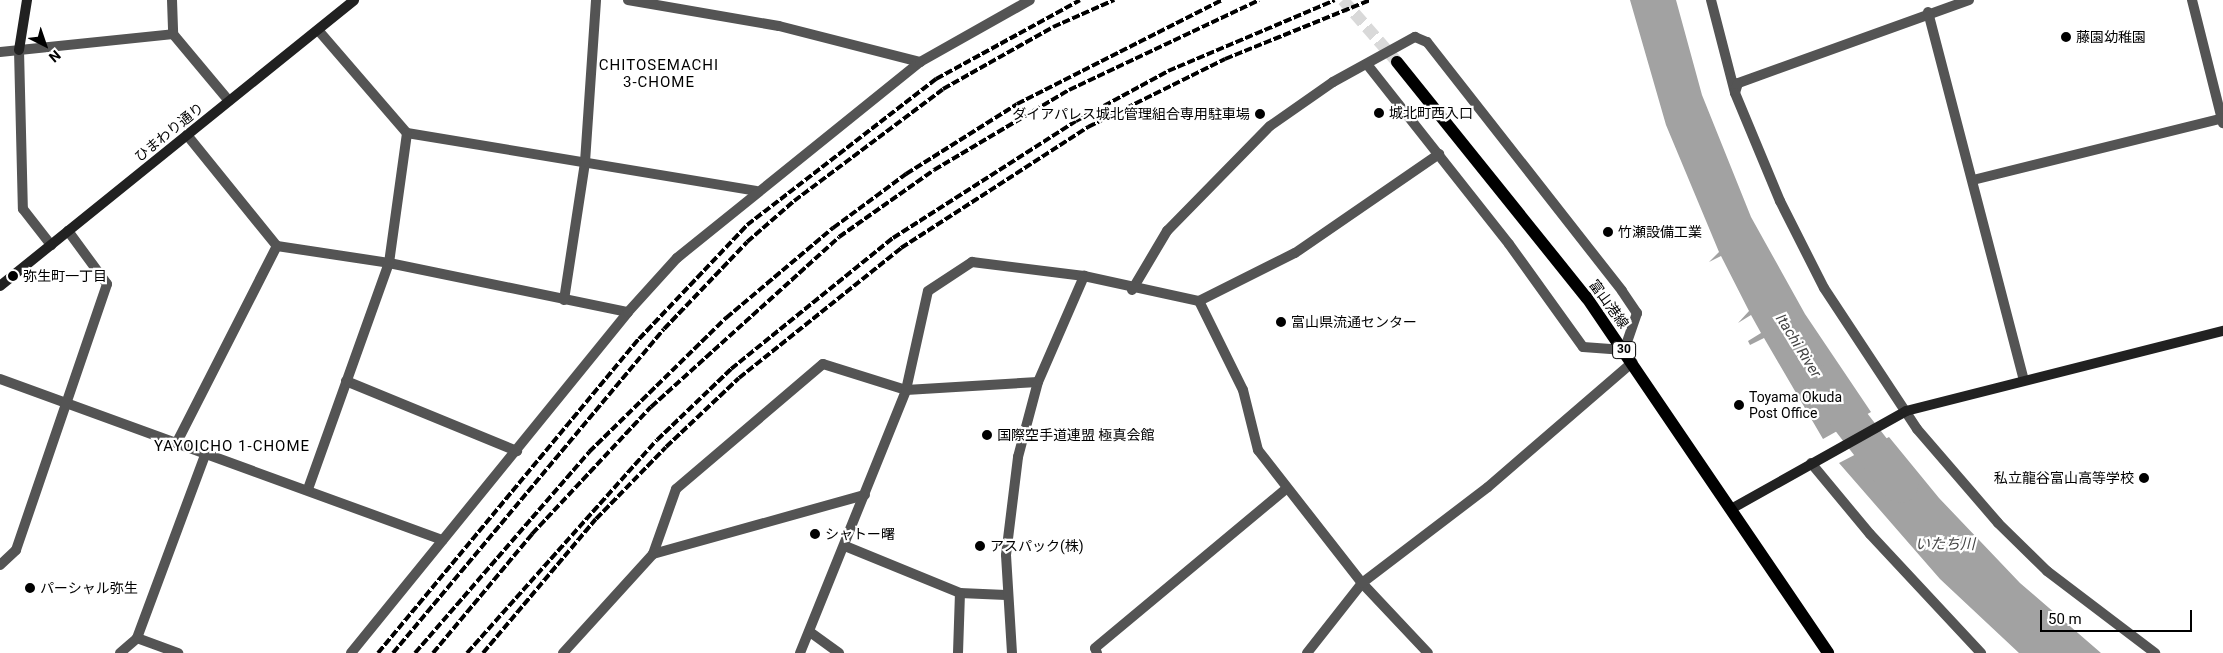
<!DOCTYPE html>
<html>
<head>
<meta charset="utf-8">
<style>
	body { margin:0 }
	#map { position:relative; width:2223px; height:653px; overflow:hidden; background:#fff; font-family:Roboto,"Noto Sans JP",sans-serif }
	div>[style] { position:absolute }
	.water>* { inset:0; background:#a2a2a2 }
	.river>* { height:36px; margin:-18px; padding:0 18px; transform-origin:18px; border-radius:18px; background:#a2a2a2 }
	.primary-tunnel>* { height:12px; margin-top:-6px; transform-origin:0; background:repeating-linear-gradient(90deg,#d9d9d9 0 12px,transparent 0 18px) }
	.street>* { height:10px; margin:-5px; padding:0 5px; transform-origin:5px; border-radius:5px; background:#545454 }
	.secondary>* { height:10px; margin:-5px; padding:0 5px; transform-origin:5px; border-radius:5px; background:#212121 }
	.primary>* { height:12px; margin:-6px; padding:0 6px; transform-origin:6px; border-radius:6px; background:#000 }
	.rail>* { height:4px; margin-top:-2px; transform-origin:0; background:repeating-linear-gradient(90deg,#000 0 8px,transparent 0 10.5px) }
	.dots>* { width:14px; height:14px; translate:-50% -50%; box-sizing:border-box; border:2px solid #fff; border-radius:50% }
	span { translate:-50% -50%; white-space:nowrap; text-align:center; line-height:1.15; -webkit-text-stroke:4.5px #fff; paint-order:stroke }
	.shield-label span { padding:1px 4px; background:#fff; border:1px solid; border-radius:4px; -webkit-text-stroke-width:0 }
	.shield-label { font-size:12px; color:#000; font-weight:700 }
	.poi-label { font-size:14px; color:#000 }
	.left { translate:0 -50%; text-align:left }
	.right { translate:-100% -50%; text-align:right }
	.street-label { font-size:14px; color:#000 }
	.neighbourhood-label { font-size:15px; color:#000; letter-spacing:1px }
	.water-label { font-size:15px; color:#434343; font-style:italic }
	.north { position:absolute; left:20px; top:20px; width:50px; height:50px; -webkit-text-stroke:4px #fff; paint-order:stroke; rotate:139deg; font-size:14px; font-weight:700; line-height:20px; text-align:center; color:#000 }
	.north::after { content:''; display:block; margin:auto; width:18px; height:22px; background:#000; clip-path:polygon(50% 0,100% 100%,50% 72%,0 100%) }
	.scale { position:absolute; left:2040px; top:610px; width:152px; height:22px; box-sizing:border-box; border:2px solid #000; border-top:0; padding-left:6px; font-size:15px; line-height:18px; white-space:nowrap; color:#000; -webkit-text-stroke:4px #fff; paint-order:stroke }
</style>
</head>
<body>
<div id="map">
	<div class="water">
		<i style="clip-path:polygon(1630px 0,1676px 0,1702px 95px,1751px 217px,1805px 314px,1871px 412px,1823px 439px,1764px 338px,1750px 345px,1748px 341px,1761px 333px,1751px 315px,1738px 323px,1749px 311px,1721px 256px,1709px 262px,1719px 252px,1666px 125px)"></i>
		<i style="clip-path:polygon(1889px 437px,1939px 498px,2020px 583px,2101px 653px,2019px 653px,1940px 579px,1839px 463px)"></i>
	</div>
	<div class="river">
		<i style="left:1821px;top:383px;width:129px;rotate:52.2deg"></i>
	</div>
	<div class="primary-tunnel">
		<i style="left:1343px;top:0;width:82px;rotate:48.9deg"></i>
	</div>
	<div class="street">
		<i style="left:172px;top:0;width:34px;rotate:88deg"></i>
		<i style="left:628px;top:0;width:153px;rotate:9.8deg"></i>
		<i style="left:779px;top:26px;width:146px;rotate:14.3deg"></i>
		<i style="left:1711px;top:0;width:96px;rotate:75.5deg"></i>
		<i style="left:1969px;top:0;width:245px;rotate:160.2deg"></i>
		<i style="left:1738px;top:83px;width:10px;rotate:107deg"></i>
		<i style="left:1735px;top:93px;width:117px;rotate:67.4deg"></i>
		<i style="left:1780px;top:201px;width:97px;rotate:63.2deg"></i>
		<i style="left:1824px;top:288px;width:169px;rotate:56.6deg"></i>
		<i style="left:1917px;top:429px;width:124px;rotate:49.2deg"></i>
		<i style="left:1998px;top:523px;width:69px;rotate:44.4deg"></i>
		<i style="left:2047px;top:571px;width:136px;rotate:37.2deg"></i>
		<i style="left:2192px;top:0;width:127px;rotate:75.9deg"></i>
		<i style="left:1928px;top:12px;width:380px;rotate:75.4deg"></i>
		<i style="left:318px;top:30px;width:136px;rotate:49.2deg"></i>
		<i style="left:407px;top:133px;width:354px;rotate:9.4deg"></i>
		<i style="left:19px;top:50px;width:159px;rotate:88.6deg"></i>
		<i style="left:23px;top:209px;width:46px;rotate:52.1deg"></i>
		<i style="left:0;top:52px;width:174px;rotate:-5.9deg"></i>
		<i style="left:173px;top:34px;width:87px;rotate:50.1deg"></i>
		<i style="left:187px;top:135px;width:143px;rotate:51deg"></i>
		<i style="left:277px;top:246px;width:113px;rotate:8.6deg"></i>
		<i style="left:389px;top:263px;width:244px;rotate:11.6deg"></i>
		<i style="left:1973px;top:180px;width:258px;rotate:-13.9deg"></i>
		<i style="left:1132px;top:290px;width:69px;rotate:-59.3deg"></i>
		<i style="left:1167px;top:231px;width:147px;rotate:-45.6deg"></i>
		<i style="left:1270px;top:126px;width:77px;rotate:-34.9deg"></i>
		<i style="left:1333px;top:82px;width:94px;rotate:-28.8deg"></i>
		<i style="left:1415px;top:37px;width:13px;rotate:23deg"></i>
		<i style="left:1427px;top:42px;width:316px;rotate:51.9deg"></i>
		<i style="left:1622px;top:291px;width:27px;rotate:56deg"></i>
		<i style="left:1637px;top:313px;width:39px;rotate:109deg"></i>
		<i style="left:1624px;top:350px;width:41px;rotate:-175.8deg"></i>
		<i style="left:1583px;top:347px;width:127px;rotate:-125.7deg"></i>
		<i style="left:1509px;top:244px;width:229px;rotate:-128.3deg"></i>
		<i style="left:564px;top:300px;width:140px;rotate:-81.3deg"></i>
		<i style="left:585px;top:162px;width:162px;rotate:-86.1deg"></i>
		<i style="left:1199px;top:301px;width:99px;rotate:63.7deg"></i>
		<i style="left:1243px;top:390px;width:62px;rotate:76deg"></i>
		<i style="left:1258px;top:450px;width:169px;rotate:52deg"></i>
		<i style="left:1362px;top:583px;width:96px;rotate:46.7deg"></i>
		<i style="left:0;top:379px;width:471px;rotate:20deg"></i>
		<i style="left:346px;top:381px;width:185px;rotate:22.3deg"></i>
		<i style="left:177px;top:442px;width:220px;rotate:-63deg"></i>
		<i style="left:1811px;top:463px;width:92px;rotate:50.3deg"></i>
		<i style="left:1870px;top:534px;width:163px;rotate:47deg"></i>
		<i style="left:308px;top:489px;width:240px;rotate:-70.3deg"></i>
		<i style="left:389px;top:263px;width:131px;rotate:-82.1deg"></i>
		<i style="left:845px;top:546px;width:124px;rotate:22.2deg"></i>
		<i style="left:960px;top:593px;width:46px;rotate:2.5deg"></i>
		<i style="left:653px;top:554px;width:69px;rotate:-70.5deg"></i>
		<i style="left:676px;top:489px;width:193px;rotate:-40.4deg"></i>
		<i style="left:823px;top:364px;width:87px;rotate:17.4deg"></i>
		<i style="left:906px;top:390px;width:132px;rotate:-3.5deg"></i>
		<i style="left:0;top:565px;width:22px;rotate:-43deg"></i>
		<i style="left:16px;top:550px;width:281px;rotate:-71.1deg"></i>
		<i style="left:107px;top:284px;width:66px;rotate:-126.3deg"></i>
		<i style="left:810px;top:632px;width:36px;rotate:36deg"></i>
		<i style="left:137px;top:638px;width:44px;rotate:20.1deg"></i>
		<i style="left:120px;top:653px;width:23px;rotate:-41deg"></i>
		<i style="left:137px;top:638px;width:198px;rotate:-69.6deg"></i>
		<i style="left:351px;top:653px;width:439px;rotate:-50.9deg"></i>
		<i style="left:628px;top:312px;width:73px;rotate:-47.8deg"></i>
		<i style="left:677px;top:258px;width:312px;rotate:-38.9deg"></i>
		<i style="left:920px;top:62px;width:126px;rotate:-29.4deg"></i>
		<i style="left:563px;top:653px;width:134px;rotate:-47.7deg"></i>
		<i style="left:653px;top:554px;width:220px;rotate:-15.6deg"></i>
		<i style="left:800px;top:653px;width:284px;rotate:-68deg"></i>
		<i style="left:906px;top:390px;width:101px;rotate:-77.5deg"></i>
		<i style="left:928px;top:291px;width:53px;rotate:-33.4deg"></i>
		<i style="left:972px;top:262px;width:113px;rotate:7.1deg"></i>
		<i style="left:1084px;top:276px;width:118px;rotate:12.3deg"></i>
		<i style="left:1199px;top:301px;width:107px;rotate:-26.6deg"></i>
		<i style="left:1295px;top:253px;width:175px;rotate:-34.5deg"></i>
		<i style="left:958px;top:653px;width:60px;rotate:-88.1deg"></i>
		<i style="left:1012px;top:653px;width:98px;rotate:-93.5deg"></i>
		<i style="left:1006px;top:555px;width:99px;rotate:-83deg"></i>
		<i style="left:1018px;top:457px;width:78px;rotate:-75.1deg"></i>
		<i style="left:1038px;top:382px;width:116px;rotate:-66.5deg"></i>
		<i style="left:1097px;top:653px;width:5px;rotate:-112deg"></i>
		<i style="left:1095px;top:648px;width:249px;rotate:-39.8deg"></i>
		<i style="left:1307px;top:653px;width:89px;rotate:-51.8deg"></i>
		<i style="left:1362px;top:583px;width:158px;rotate:-37.3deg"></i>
		<i style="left:1488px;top:487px;width:191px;rotate:-40.8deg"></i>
	</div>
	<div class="secondary">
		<i style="left:19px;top:50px;width:51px;rotate:-80.9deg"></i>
		<i style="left:0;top:286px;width:455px;rotate:-38.9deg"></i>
		<i style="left:1731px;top:509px;width:201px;rotate:-29.2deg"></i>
		<i style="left:1906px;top:411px;width:327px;rotate:-14.2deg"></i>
	</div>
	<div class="primary">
		<i style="left:1397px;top:62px;width:303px;rotate:51.2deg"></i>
		<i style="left:1587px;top:298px;width:429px;rotate:55.8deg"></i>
	</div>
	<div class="rail">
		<i style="left:378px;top:653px;width:408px;rotate:-50.3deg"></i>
		<i style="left:639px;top:339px;width:157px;rotate:-46.5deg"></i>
		<i style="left:747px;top:225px;width:239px;rotate:-37.7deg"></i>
		<i style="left:936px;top:79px;width:164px;rotate:-28.7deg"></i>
		<i style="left:393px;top:653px;width:422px;rotate:-50.1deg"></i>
		<i style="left:664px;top:329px;width:120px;rotate:-46.3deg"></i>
		<i style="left:747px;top:242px;width:62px;rotate:-41.1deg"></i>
		<i style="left:794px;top:201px;width:186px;rotate:-36.9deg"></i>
		<i style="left:943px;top:89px;width:126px;rotate:-29.4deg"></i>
		<i style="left:1053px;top:27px;width:67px;rotate:-23.9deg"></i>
		<i style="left:415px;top:653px;width:266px;rotate:-49.1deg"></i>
		<i style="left:589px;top:452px;width:192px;rotate:-44.4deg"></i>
		<i style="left:726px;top:318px;width:140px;rotate:-40.1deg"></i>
		<i style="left:833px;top:228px;width:91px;rotate:-36.5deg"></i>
		<i style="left:906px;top:174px;width:131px;rotate:-32.2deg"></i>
		<i style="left:1017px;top:104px;width:230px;rotate:-26.9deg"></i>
		<i style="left:433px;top:653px;width:155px;rotate:-50.2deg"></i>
		<i style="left:532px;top:534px;width:174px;rotate:-46.9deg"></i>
		<i style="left:651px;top:407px;width:253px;rotate:-42.1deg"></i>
		<i style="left:839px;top:237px;width:116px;rotate:-35.2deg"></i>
		<i style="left:934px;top:170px;width:157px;rotate:-30.7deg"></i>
		<i style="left:1069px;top:90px;width:210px;rotate:-25.3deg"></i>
		<i style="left:467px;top:653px;width:285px;rotate:-48.3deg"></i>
		<i style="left:657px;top:440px;width:103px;rotate:-43.8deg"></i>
		<i style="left:731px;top:369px;width:208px;rotate:-39deg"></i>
		<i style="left:893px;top:238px;width:217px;rotate:-32.6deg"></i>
		<i style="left:1076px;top:121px;width:105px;rotate:-28.5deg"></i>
		<i style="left:1168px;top:71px;width:181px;rotate:-23deg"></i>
		<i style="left:483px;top:653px;width:175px;rotate:-49.9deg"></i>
		<i style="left:596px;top:519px;width:100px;rotate:-45.8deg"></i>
		<i style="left:666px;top:447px;width:100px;rotate:-43.4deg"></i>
		<i style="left:739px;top:378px;width:208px;rotate:-38.7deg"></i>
		<i style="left:901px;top:248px;width:223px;rotate:-32.9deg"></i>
		<i style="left:1088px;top:127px;width:153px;rotate:-26.4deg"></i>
		<i style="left:1225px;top:59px;width:157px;rotate:-22.1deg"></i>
	</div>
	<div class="dots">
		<i style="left:2066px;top:37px;background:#000"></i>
		<i style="left:1379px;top:113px;background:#000"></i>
		<i style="left:1260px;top:114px;background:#000"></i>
		<i style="left:1608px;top:232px;background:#000"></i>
		<i style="left:13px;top:276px;background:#000"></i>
		<i style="left:1281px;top:322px;background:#000"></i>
		<i style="left:1739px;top:405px;background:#000"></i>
		<i style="left:987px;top:435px;background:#000"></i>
		<i style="left:2144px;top:478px;background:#000"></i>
		<i style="left:815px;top:534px;background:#000"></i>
		<i style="left:980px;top:546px;background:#000"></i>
		<i style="left:30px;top:588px;background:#000"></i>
	</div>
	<div class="shield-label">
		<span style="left:1624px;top:350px">30</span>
	</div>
	<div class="poi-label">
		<span class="left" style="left:2076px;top:37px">藤園幼稚園</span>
		<span class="left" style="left:1389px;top:113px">城北町西入口</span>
		<span class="right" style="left:1250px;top:114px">ダイアパレス城北管理組合専用駐車場</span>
		<span class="left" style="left:1618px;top:232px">竹瀬設備工業</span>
		<span class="left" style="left:23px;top:276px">弥生町一丁目</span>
		<span class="left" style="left:1291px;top:322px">富山県流通センター</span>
		<span class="left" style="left:1749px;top:405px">Toyama Okuda<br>Post Office</span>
		<span class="left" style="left:997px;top:435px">国際空手道連盟 極真会館</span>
		<span class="right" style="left:2134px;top:478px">私立龍谷富山高等学校</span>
		<span class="left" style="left:825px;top:534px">シャトー曙</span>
		<span class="left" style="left:990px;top:546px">アスパック(株)</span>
		<span class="left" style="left:40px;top:588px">パーシャル弥生</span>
	</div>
	<div class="street-label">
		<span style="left:169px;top:132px;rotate:-39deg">ひまわり通り</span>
		<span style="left:1609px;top:304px;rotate:54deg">富山港線</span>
	</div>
	<div class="neighbourhood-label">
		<span style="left:659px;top:74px">CHITOSEMACHI<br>3-CHOME</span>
		<span style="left:232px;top:447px">YAYOICHO 1-CHOME</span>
	</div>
	<div class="water-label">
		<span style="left:1798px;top:346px;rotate:58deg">Itachi River</span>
		<span style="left:1945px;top:545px">いたち川</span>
	</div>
	<div class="north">N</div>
	<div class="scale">50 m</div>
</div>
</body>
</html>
